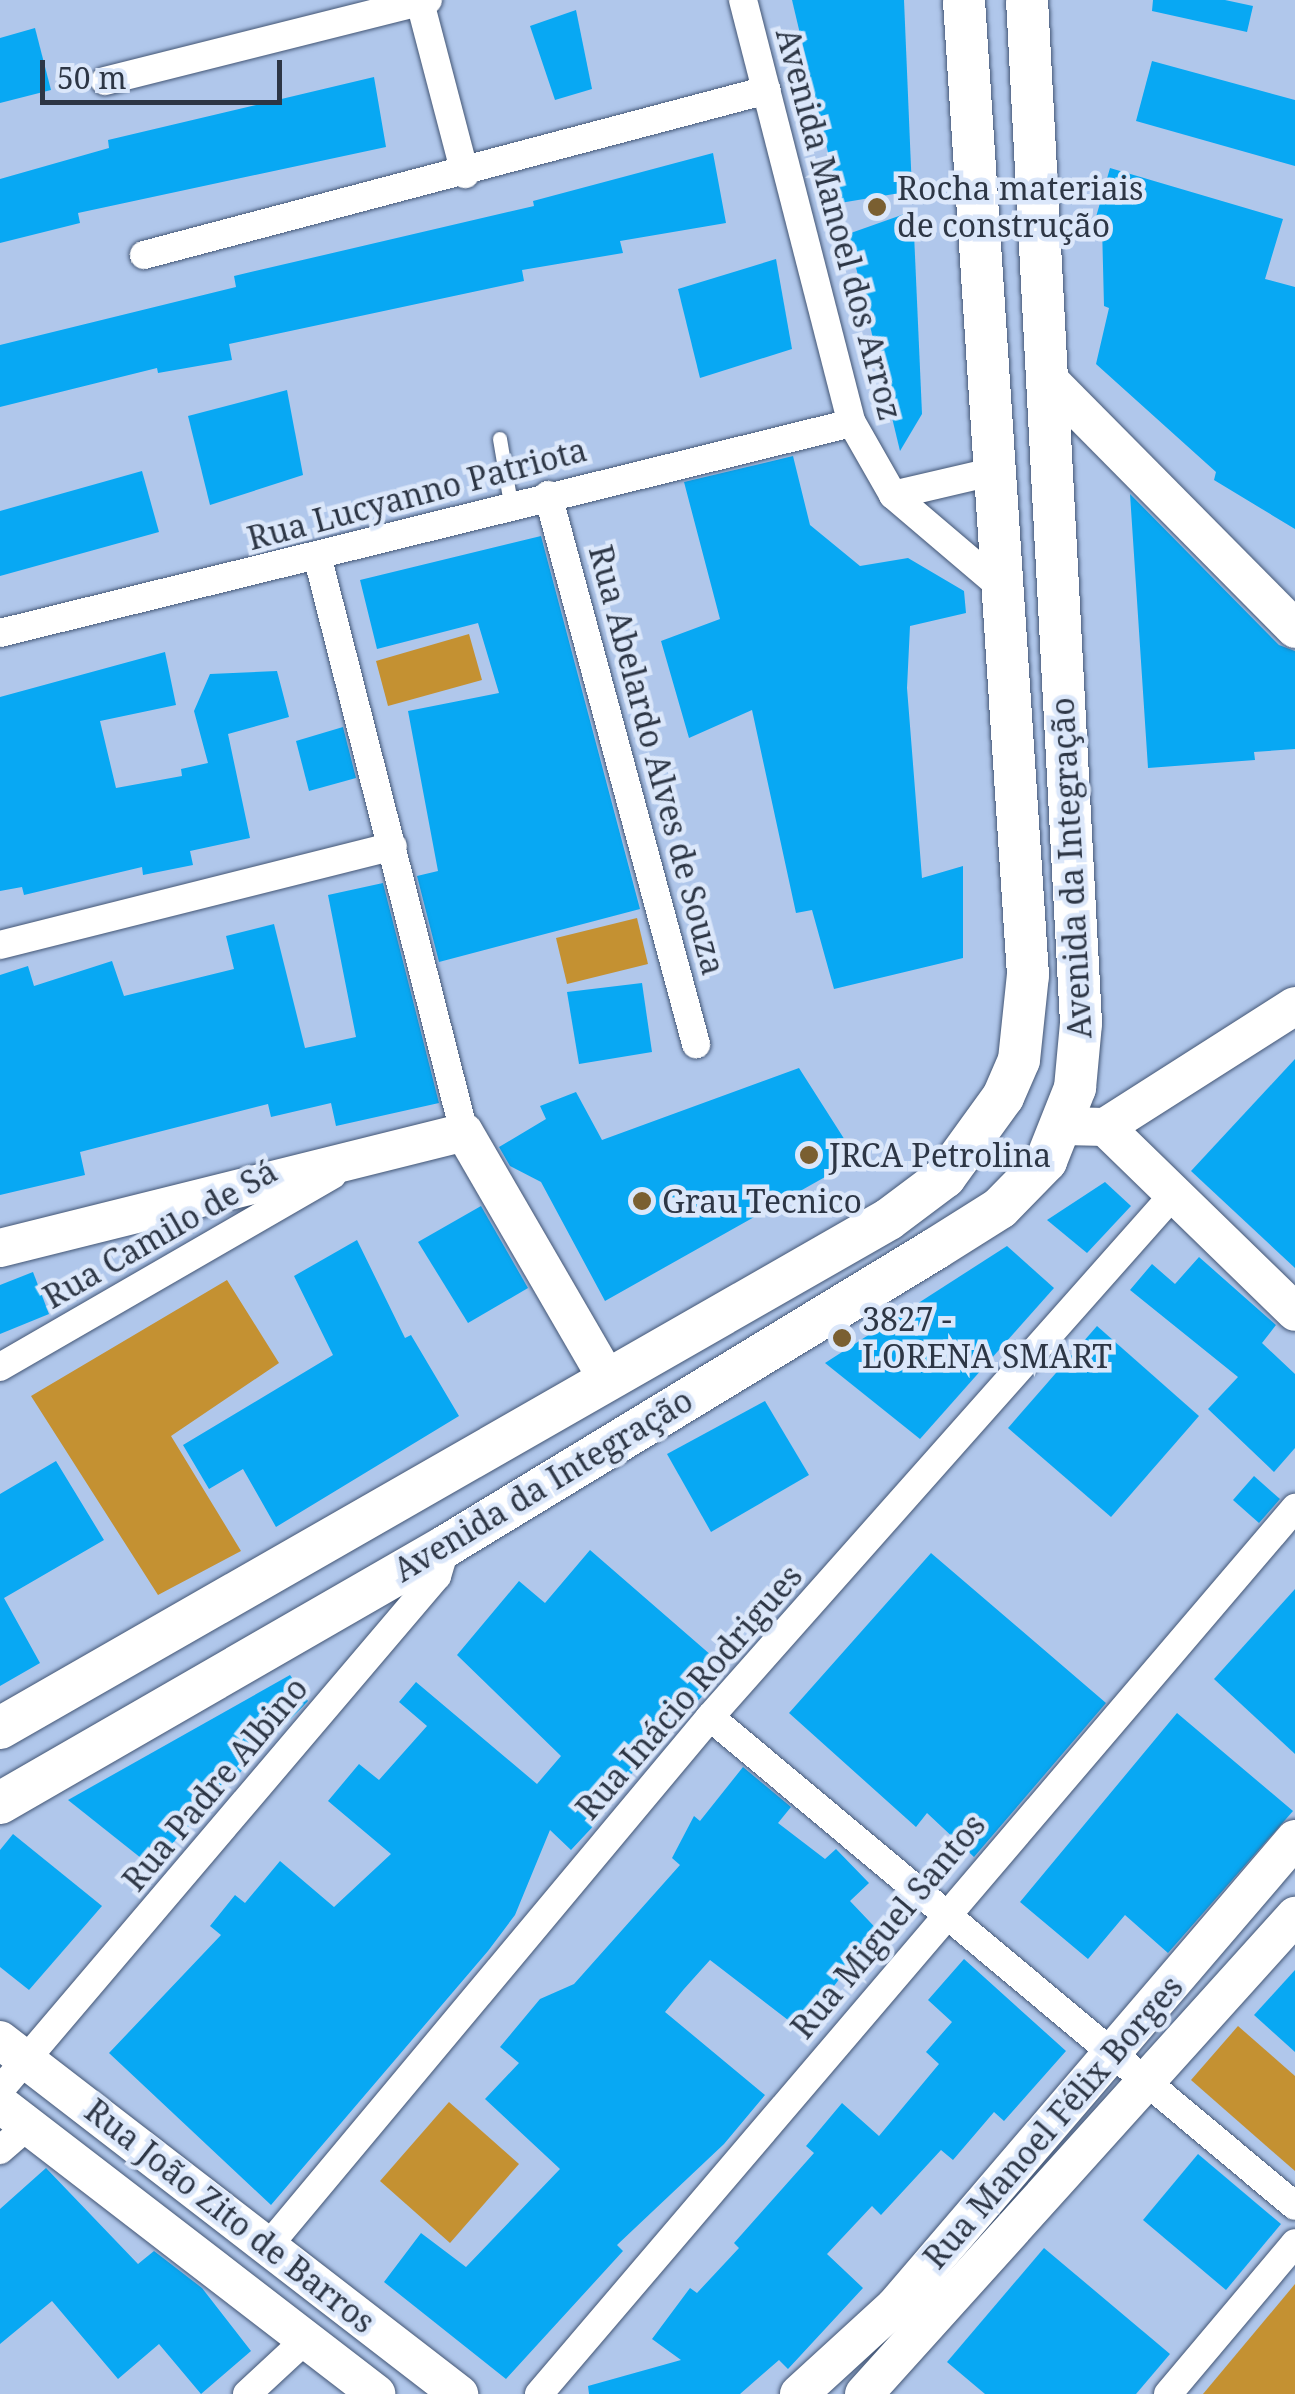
<!DOCTYPE html>
<html>
<head>
<meta charset="utf-8">
<style>
	body { margin:0 }
	#map { position:relative; width:1295px; height:2394px; overflow:hidden; background:#b0c7eb; font-family:"Noto Serif",serif }
	div>[style] { position:absolute }
	.green>* { inset:0; background:#c49132 }
	.building>* { inset:0; background:#08a8f3 }
	.roads { filter:drop-shadow(0 0 2px #435675) drop-shadow(0 0 2px #435675) }
	.lane>* { height:14px; margin:-7px; padding:0 7px; transform-origin:7px; border-radius:7px; background:#fff }
	.street>* { height:28px; margin:-14px; padding:0 14px; transform-origin:14px; border-radius:14px; background:#fff }
	.secondary>* { height:38px; margin:-19px; padding:0 19px; transform-origin:19px; border-radius:19px; background:#fff }
	.primary>* { height:42px; margin:-21px; padding:0 21px; transform-origin:21px; border-radius:21px; background:#fff }
	.dots>* { width:28px; height:28px; translate:-50% -50%; box-sizing:border-box; border:5px solid #dbe7fa; border-radius:50% }
	span { translate:-50% -50%; white-space:nowrap; text-align:center; line-height:1.15; -webkit-text-stroke:9px #dbe7fa; paint-order:stroke }
	.poi-label { font-size:32px; color:#2d3645 }
	.left { translate:0 -50%; text-align:left }
	.street-label { font-size:32px; color:#2d3645 }
	.scale { position:absolute; left:40px; top:60px; width:242px; height:45px; box-sizing:border-box; border:5px solid #2d3645; border-top:0; padding-left:12px; font-size:30px; line-height:35px; white-space:nowrap; color:#2d3645; -webkit-text-stroke:8px #dbe7fa; paint-order:stroke }
</style>
</head>
<body>
<div id="map">
	<div class="green">
		<i style="clip-path:polygon(469px 634px,482px 680px,388px 706px,376px 661px)"></i>
		<i style="clip-path:polygon(637px 918px,648px 964px,567px 984px,556px 938px)"></i>
		<i style="clip-path:polygon(227px 1280px,279px 1363px,171px 1436px,241px 1551px,158px 1595px,31px 1396px)"></i>
		<i style="clip-path:polygon(1238px 2026px,1295px 2076px,1295px 2171px,1191px 2080px)"></i>
		<i style="clip-path:polygon(449px 2102px,519px 2164px,450px 2243px,380px 2181px)"></i>
		<i style="clip-path:polygon(1295px 2284px,1295px 2394px,1203px 2394px)"></i>
	</div>
	<div class="building">
		<i style="clip-path:polygon(792px 0,904px 0,912px 191px,840px 203px)"></i>
		<i style="clip-path:polygon(1153px 0,1225px 0,1253px 6px,1247px 32px,1152px 11px)"></i>
		<i style="clip-path:polygon(576px 10px,592px 89px,555px 100px,530px 26px)"></i>
		<i style="clip-path:polygon(35px 28px,51px 90px,0 103px,0 38px)"></i>
		<i style="clip-path:polygon(1152px 61px,1295px 100px,1295px 166px,1136px 121px)"></i>
		<i style="clip-path:polygon(374px 77px,386px 147px,78px 213px,80px 223px,0 243px,0 179px,109px 148px,108px 140px)"></i>
		<i style="clip-path:polygon(713px 153px,726px 223px,620px 241px,623px 253px,522px 270px,524px 281px,229px 344px,232px 360px,158px 373px,157px 368px,0 407px,0 345px,236px 287px,234px 276px,534px 206px,533px 201px)"></i>
		<i style="clip-path:polygon(1110px 168px,1283px 219px,1265px 279px,1295px 287px,1295px 529px,1214px 480px,1216px 472px,1096px 364px,1109px 308px,1104px 306px,1102px 226px,1094px 224px)"></i>
		<i style="clip-path:polygon(913px 211px,922px 414px,900px 451px,848px 234px)"></i>
		<i style="clip-path:polygon(776px 259px,792px 349px,700px 378px,678px 289px)"></i>
		<i style="clip-path:polygon(287px 390px,303px 475px,210px 505px,188px 416px)"></i>
		<i style="clip-path:polygon(793px 456px,810px 525px,860px 566px,908px 558px,964px 591px,966px 613px,910px 626px,907px 688px,922px 878px,963px 866px,963px 958px,834px 989px,812px 910px,796px 913px,752px 710px,689px 738px,661px 641px,720px 619px,684px 482px)"></i>
		<i style="clip-path:polygon(142px 471px,159px 532px,0 576px,0 511px)"></i>
		<i style="clip-path:polygon(1130px 494px,1279px 645px,1295px 651px,1295px 749px,1254px 752px,1255px 760px,1148px 768px)"></i>
		<i style="clip-path:polygon(541px 536px,640px 909px,439px 962px,417px 876px,438px 871px,408px 711px,499px 693px,478px 623px,377px 649px,360px 580px)"></i>
		<i style="clip-path:polygon(165px 652px,176px 705px,100px 721px,116px 788px,182px 776px,181px 769px,208px 763px,194px 711px,210px 674px,277px 671px,289px 717px,228px 734px,250px 838px,190px 851px,193px 865px,143px 875px,142px 867px,24px 895px,22px 887px,0 891px,0 697px)"></i>
		<i style="clip-path:polygon(343px 727px,356px 778px,309px 791px,296px 741px)"></i>
		<i style="clip-path:polygon(383px 883px,439px 1103px,336px 1126px,331px 1103px,271px 1117px,268px 1104px,80px 1152px,85px 1175px,0 1195px,0 975px,28px 966px,34px 986px,112px 961px,124px 996px,234px 969px,226px 936px,274px 924px,305px 1048px,356px 1037px,328px 895px)"></i>
		<i style="clip-path:polygon(642px 983px,652px 1052px,579px 1064px,567px 992px)"></i>
		<i style="clip-path:polygon(1295px 1059px,1295px 1268px,1191px 1171px)"></i>
		<i style="clip-path:polygon(799px 1068px,857px 1159px,605px 1301px,541px 1182px,510px 1166px,499px 1147px,546px 1119px,540px 1106px,576px 1092px,602px 1140px)"></i>
		<i style="clip-path:polygon(1105px 1182px,1131px 1206px,1087px 1253px,1047px 1220px)"></i>
		<i style="clip-path:polygon(481px 1206px,528px 1288px,468px 1323px,418px 1242px)"></i>
		<i style="clip-path:polygon(357px 1240px,405px 1338px,411px 1335px,459px 1416px,276px 1527px,243px 1469px,209px 1489px,183px 1445px,333px 1355px,294px 1276px)"></i>
		<i style="clip-path:polygon(1007px 1246px,1054px 1288px,920px 1439px,825px 1363px)"></i>
		<i style="clip-path:polygon(1199px 1257px,1276px 1325px,1262px 1343px,1295px 1374px,1295px 1448px,1274px 1472px,1208px 1409px,1238px 1377px,1130px 1290px,1152px 1264px,1175px 1284px)"></i>
		<i style="clip-path:polygon(33px 1272px,49px 1314px,0 1334px,0 1285px)"></i>
		<i style="clip-path:polygon(1097px 1326px,1199px 1416px,1111px 1517px,1008px 1428px)"></i>
		<i style="clip-path:polygon(765px 1401px,809px 1475px,711px 1532px,667px 1454px)"></i>
		<i style="clip-path:polygon(56px 1461px,104px 1540px,4px 1598px,40px 1663px,0 1686px,0 1494px)"></i>
		<i style="clip-path:polygon(1254px 1476px,1280px 1499px,1259px 1523px,1233px 1500px)"></i>
		<i style="clip-path:polygon(590px 1550px,727px 1669px,594px 1815px,599px 1820px,571px 1850px,550px 1830px,515px 1915px,488px 1951px,271px 2205px,109px 2053px,221px 1935px,210px 1926px,235px 1895px,245px 1903px,280px 1861px,334px 1907px,391px 1854px,328px 1801px,359px 1764px,379px 1780px,427px 1726px,399px 1702px,416px 1682px,537px 1784px,561px 1756px,457px 1655px,519px 1581px,545px 1603px)"></i>
		<i style="clip-path:polygon(931px 1553px,1106px 1703px,974px 1857px,927px 1813px,916px 1827px,789px 1713px)"></i>
		<i style="clip-path:polygon(1295px 1589px,1295px 1754px,1214px 1679px)"></i>
		<i style="clip-path:polygon(290px 1675px,308px 1701px,151px 1866px,68px 1800px)"></i>
		<i style="clip-path:polygon(1177px 1713px,1293px 1811px,1168px 1953px,1125px 1915px,1088px 1959px,1020px 1902px)"></i>
		<i style="clip-path:polygon(743px 1767px,791px 1807px,778px 1823px,825px 1859px,836px 1849px,869px 1883px,850px 1901px,888px 1941px,863px 1965px,855px 1958px,801px 2030px,710px 1960px,684px 1989px,665px 2012px,765px 2095px,724px 2144px,617px 2245px,623px 2251px,506px 2379px,384px 2282px,421px 2233px,466px 2267px,560px 2169px,485px 2099px,519px 2063px,500px 2047px,540px 1999px,574px 1984px,680px 1865px,672px 1858px,694px 1816px,700px 1821px)"></i>
		<i style="clip-path:polygon(13px 1834px,102px 1906px,29px 1990px,0 1967px,0 1850px)"></i>
		<i style="clip-path:polygon(964px 1959px,1066px 2051px,1004px 2121px,994px 2112px,953px 2160px,941px 2150px,881px 2215px,872px 2206px,827px 2254px,863px 2288px,788px 2369px,779px 2360px,740px 2394px,589px 2394px,588px 2386px,681px 2360px,652px 2339px,690px 2288px,697px 2293px,739px 2248px,734px 2243px,814px 2153px,806px 2146px,842px 2103px,879px 2136px,939px 2064px,926px 2052px,952px 2022px,928px 2000px)"></i>
		<i style="clip-path:polygon(1295px 1970px,1295px 2052px,1254px 2015px)"></i>
		<i style="clip-path:polygon(1198px 2154px,1281px 2224px,1226px 2290px,1143px 2220px)"></i>
		<i style="clip-path:polygon(46px 2168px,138px 2264px,154px 2251px,202px 2288px,251px 2351px,201px 2394px,159px 2344px,118px 2379px,52px 2301px,0 2344px,0 2209px)"></i>
		<i style="clip-path:polygon(1044px 2248px,1170px 2354px,1136px 2394px,985px 2394px,947px 2362px)"></i>
	</div>
	<div class="roads">
		<div class="lane">
			<i style="left:500px;top:439px;width:66px;rotate:80.4deg"></i>
		</div>
		<div class="street">
			<i style="left:743px;top:0;width:437px;rotate:75.6deg"></i>
			<i style="left:852px;top:423px;width:83px;rotate:60.3deg"></i>
			<i style="left:893px;top:495px;width:142px;rotate:40.4deg"></i>
			<i style="left:420px;top:2px;width:178px;rotate:75.3deg"></i>
			<i style="left:105px;top:81px;width:333px;rotate:-14.1deg"></i>
			<i style="left:144px;top:255px;width:644px;rotate:-14.83deg"></i>
			<i style="left:548px;top:495px;width:569px;rotate:74.91deg"></i>
			<i style="left:893px;top:495px;width:106px;rotate:-13.1deg"></i>
			<i style="left:318px;top:559px;width:591px;rotate:75.71deg"></i>
			<i style="left:0;top:633px;width:877px;rotate:-13.85deg"></i>
			<i style="left:0;top:945px;width:405px;rotate:-14.1deg"></i>
			<i style="left:0;top:1367px;width:384px;rotate:-30deg"></i>
			<i style="left:710px;top:1717px;width:762px;rotate:39.89deg"></i>
			<i style="left:0;top:2090px;width:675px;rotate:-49.63deg"></i>
			<i style="left:437px;top:1576px;width:31px;rotate:-73deg"></i>
			<i style="left:0;top:2150px;width:38px;rotate:-41deg"></i>
			<i style="left:269px;top:2245px;width:688px;rotate:-50.13deg"></i>
			<i style="left:710px;top:1717px;width:698px;rotate:-48.43deg"></i>
			<i style="left:247px;top:2394px;width:78px;rotate:-42.9deg"></i>
			<i style="left:539px;top:2394px;width:1165px;rotate:-49.53deg"></i>
			<i style="left:1168px;top:2394px;width:197px;rotate:-49.9deg"></i>
		</div>
		<div class="secondary">
			<i style="left:1047px;top:378px;width:353px;rotate:45.3deg"></i>
			<i style="left:1064px;top:1126px;width:41px;rotate:1.4deg"></i>
			<i style="left:1105px;top:1127px;width:225px;rotate:-32.5deg"></i>
			<i style="left:1105px;top:1127px;width:265px;rotate:44.2deg"></i>
			<i style="left:0;top:1248px;width:478px;rotate:-14deg"></i>
			<i style="left:464px;top:1132px;width:287px;rotate:59.9deg"></i>
			<i style="left:0;top:2040px;width:580px;rotate:37.64deg"></i>
			<i style="left:0;top:2104px;width:475px;rotate:37.6deg"></i>
			<i style="left:799px;top:2394px;width:130px;rotate:-42.5deg"></i>
			<i style="left:895px;top:2306px;width:615px;rotate:-49.42deg"></i>
			<i style="left:864px;top:2394px;width:644px;rotate:-47.96deg"></i>
		</div>
		<div class="primary">
			<i style="left:0;top:1728px;width:1024px;rotate:-29.79deg"></i>
			<i style="left:889px;top:1219px;width:70px;rotate:-36.9deg"></i>
			<i style="left:945px;top:1177px;width:99px;rotate:-54.1deg"></i>
			<i style="left:1003px;top:1097px;width:40px;rotate:-66.6deg"></i>
			<i style="left:1019px;top:1060px;width:85px;rotate:-84deg"></i>
			<i style="left:1028px;top:975px;width:977px;rotate:-93.76deg"></i>
			<i style="left:0;top:1803px;width:515px;rotate:-29.95deg"></i>
			<i style="left:446px;top:1546px;width:572px;rotate:-31.27deg"></i>
			<i style="left:935px;top:1249px;width:77px;rotate:-32.2deg"></i>
			<i style="left:1000px;top:1208px;width:66px;rotate:-45.6deg"></i>
			<i style="left:1046px;top:1161px;width:79px;rotate:-68.3deg"></i>
			<i style="left:1075px;top:1088px;width:65px;rotate:-84.7deg"></i>
			<i style="left:1081px;top:1023px;width:1024px;rotate:-93.02deg"></i>
		</div>
	</div>
	<div class="dots">
		<i style="left:877px;top:207px;background:#7a5f31"></i>
		<i style="left:809px;top:1155px;background:#7a5f31"></i>
		<i style="left:642px;top:1201px;background:#7a5f31"></i>
		<i style="left:842px;top:1338px;background:#7a5f31"></i>
	</div>
	<div class="poi-label">
		<span class="left" style="left:897px;top:207px">Rocha materiais<br>de construção</span>
		<span class="left" style="left:829px;top:1155px">JRCA Petrolina</span>
		<span class="left" style="left:662px;top:1201px">Grau Tecnico</span>
		<span class="left" style="left:862px;top:1338px">3827 -<br>LORENA SMART</span>
	</div>
	<div class="street-label">
		<span style="left:839px;top:224px;rotate:75deg">Avenida Manoel dos Arroz</span>
		<span style="left:417px;top:494px;rotate:-15deg">Rua Lucyanno Patriota</span>
		<span style="left:657px;top:760px;rotate:75deg">Rua Abelardo Alves de Souza</span>
		<span style="left:1071px;top:868px;rotate:-93deg">Avenida da Integração</span>
		<span style="left:160px;top:1234px;rotate:-30deg">Rua Camilo de Sá</span>
		<span style="left:543px;top:1485px;rotate:-31deg">Avenida da Integração</span>
		<span style="left:689px;top:1692px;rotate:-49deg">Rua Inácio Rodrigues</span>
		<span style="left:215px;top:1784px;rotate:-50deg">Rua Padre Albino</span>
		<span style="left:888px;top:1926px;rotate:-50deg">Rua Miguel Santos</span>
		<span style="left:1053px;top:2122px;rotate:-49deg">Rua Manoel Félix Borges</span>
		<span style="left:230px;top:2216px;rotate:38deg">Rua João Zito de Barros</span>
	</div>
	<div class="scale">50 m</div>
</div>
</body>
</html>
